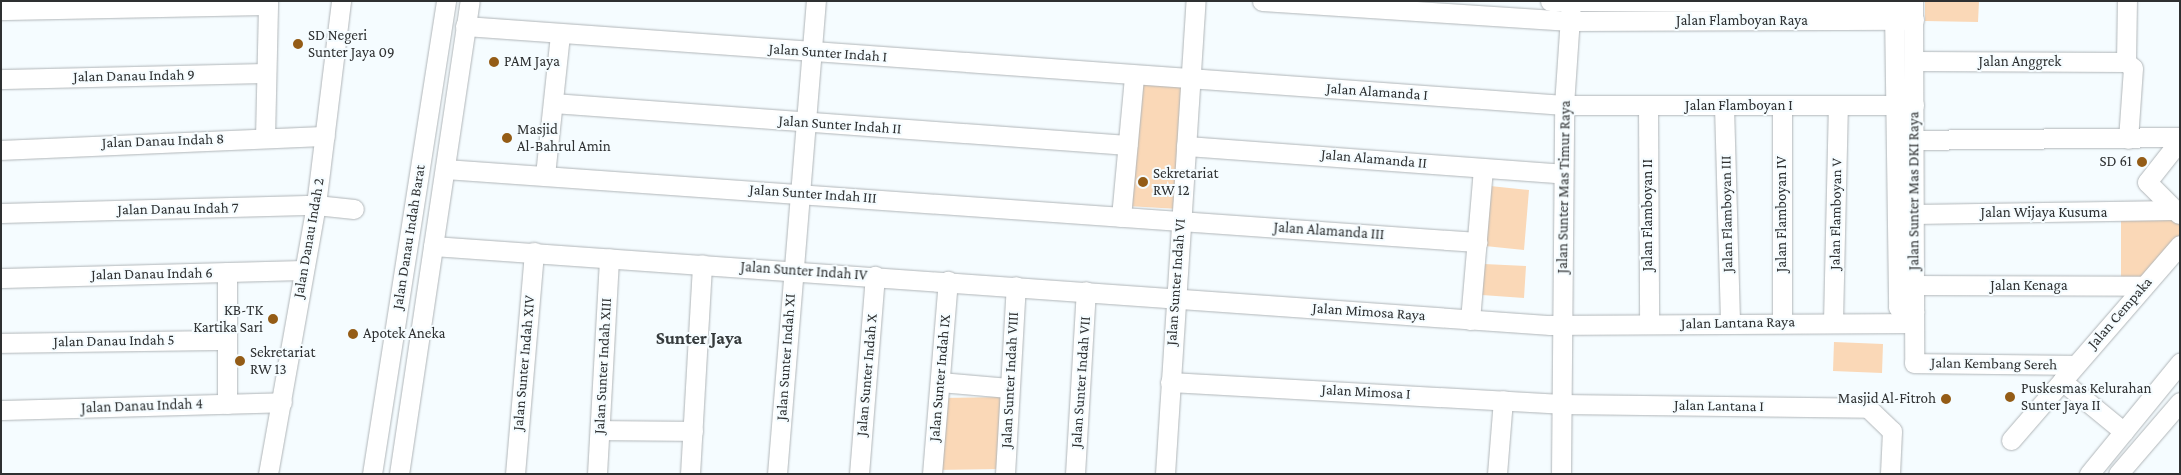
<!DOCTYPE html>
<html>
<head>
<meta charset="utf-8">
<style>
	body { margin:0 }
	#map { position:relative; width:2181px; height:475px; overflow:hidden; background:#f5fcff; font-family:"Crimson Pro",serif }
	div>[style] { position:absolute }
	.green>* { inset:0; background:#fad8b7 }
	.roads { filter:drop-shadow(0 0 1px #b0b5b8) drop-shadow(0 0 1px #b0b5b8) }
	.minor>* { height:19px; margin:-9.5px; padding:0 9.5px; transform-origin:9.5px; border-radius:9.5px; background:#fff }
	.dots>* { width:14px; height:14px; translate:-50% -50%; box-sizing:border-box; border:2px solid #f5fcff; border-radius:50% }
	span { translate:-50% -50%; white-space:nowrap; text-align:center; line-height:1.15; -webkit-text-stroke:4px #f5fcff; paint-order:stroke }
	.street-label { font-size:15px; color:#2e3031 }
	.poi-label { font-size:15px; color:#2e3031 }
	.left { translate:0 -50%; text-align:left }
	.right { translate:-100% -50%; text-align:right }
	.quarter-label { font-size:18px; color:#353a3c; font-weight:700 }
	.frame { position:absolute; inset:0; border:2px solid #2e3031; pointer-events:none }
</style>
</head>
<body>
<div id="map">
	<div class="green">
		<i style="clip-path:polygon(1925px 1px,1979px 1px,1978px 22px,1925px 21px)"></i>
		<i style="clip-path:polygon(1138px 84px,1182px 87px,1179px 209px,1127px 206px)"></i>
		<i style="clip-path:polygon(1490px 186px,1529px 190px,1524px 250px,1485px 246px)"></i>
		<i style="clip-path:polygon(2121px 214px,2180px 219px,2180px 239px,2142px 283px,2121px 280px)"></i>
		<i style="clip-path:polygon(1484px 264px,1526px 266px,1524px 298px,1482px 295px)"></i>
		<i style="clip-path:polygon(1834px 342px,1883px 344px,1882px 373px,1833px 371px)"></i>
		<i style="clip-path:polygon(1005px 397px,1000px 469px,935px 470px,940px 398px)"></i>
	</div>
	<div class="roads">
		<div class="minor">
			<i style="left:1262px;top:1px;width:309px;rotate:3.7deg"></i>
			<i style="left:1570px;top:21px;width:344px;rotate:-0.2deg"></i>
			<i style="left:1550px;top:1px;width:363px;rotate:0.3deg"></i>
			<i style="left:1913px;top:1px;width:362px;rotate:89.8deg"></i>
			<i style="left:1914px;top:363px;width:160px;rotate:0.7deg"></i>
			<i style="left:1px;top:10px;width:267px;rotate:-1.1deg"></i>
			<i style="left:1894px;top:10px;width:297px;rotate:89.2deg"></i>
			<i style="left:1898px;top:307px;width:17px;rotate:17deg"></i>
			<i style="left:465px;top:26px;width:1102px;rotate:4.11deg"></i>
			<i style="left:1564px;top:105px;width:350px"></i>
			<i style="left:1914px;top:61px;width:212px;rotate:0.3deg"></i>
			<i style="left:2126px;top:62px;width:9px;rotate:41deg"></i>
			<i style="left:2133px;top:68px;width:71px;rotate:94deg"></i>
			<i style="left:2126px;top:62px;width:61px;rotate:-89.1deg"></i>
			<i style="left:1px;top:79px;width:265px;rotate:-1.3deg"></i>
			<i style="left:553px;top:103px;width:576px;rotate:4.18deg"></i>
			<i style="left:1648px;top:105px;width:219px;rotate:89.7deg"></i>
			<i style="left:1724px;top:106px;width:217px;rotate:88.4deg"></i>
			<i style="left:265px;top:138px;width:137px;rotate:-88.7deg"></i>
			<i style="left:1901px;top:140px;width:279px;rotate:-0.6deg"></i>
			<i style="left:1186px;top:146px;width:378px;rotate:4.2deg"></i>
			<i style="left:1px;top:150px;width:324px;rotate:-2.5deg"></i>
			<i style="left:445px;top:169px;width:1035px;rotate:4.05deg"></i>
			<i style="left:545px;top:175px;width:142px;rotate:-83.9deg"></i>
			<i style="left:1px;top:213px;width:315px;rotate:-1.5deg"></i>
			<i style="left:316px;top:205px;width:38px;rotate:6deg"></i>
			<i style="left:1914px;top:214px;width:260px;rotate:-0.9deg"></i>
			<i style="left:2179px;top:214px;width:45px;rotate:-135deg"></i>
			<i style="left:2147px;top:182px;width:53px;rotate:-51.8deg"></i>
			<i style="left:1121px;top:217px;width:142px;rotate:-84.7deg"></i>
			<i style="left:433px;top:246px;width:1120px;rotate:4.05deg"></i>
			<i style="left:1550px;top:325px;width:364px;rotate:-0.3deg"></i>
			<i style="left:227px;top:272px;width:132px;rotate:90deg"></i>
			<i style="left:1px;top:278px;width:302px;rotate:-1.5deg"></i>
			<i style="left:1914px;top:285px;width:230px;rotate:0.2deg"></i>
			<i style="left:1470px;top:320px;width:152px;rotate:-85.1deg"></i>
			<i style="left:1782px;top:322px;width:216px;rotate:-90deg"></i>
			<i style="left:1833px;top:322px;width:215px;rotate:-88.7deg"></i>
			<i style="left:1px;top:343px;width:226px;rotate:-0.8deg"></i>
			<i style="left:2062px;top:381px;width:80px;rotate:39.4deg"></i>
			<i style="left:940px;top:382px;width:69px;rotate:5deg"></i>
			<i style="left:1170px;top:382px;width:392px;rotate:3.2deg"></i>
			<i style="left:1561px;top:404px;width:307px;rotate:0.7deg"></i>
			<i style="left:1868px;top:408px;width:33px;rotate:44deg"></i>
			<i style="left:1892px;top:431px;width:43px;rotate:92.7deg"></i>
			<i style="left:1px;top:410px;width:281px;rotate:-1.6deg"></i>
			<i style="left:600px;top:430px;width:93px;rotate:0.6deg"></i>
			<i style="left:2011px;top:440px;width:258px;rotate:-49.1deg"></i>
			<i style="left:268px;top:474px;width:273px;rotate:-79.9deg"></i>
			<i style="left:316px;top:205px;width:206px;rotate:-83deg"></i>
			<i style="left:372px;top:474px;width:479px;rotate:-81.1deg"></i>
			<i style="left:399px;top:474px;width:478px;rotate:-81.5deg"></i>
			<i style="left:515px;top:474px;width:223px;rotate:-85.1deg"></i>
			<i style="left:597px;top:474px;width:216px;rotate:-86.8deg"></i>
			<i style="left:690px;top:474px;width:210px;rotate:-86.7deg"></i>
			<i style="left:777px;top:474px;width:475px;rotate:-85.3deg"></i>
			<i style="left:859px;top:474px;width:199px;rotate:-85.4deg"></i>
			<i style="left:932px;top:474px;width:194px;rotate:-85.3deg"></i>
			<i style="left:1005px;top:474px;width:188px;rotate:-86.7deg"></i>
			<i style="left:1075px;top:474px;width:183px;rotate:-86.6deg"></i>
			<i style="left:1165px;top:474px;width:474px;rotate:-86.3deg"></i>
			<i style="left:1497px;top:474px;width:74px;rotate:-85.4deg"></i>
			<i style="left:1561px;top:474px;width:369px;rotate:-89.5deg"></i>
			<i style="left:1564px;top:105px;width:104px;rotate:-86.1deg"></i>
			<i style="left:2089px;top:474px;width:144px;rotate:-50.7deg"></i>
			<i style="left:2118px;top:474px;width:95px;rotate:-49.3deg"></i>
		</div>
	</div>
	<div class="dots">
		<i style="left:298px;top:44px;background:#945c16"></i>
		<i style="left:494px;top:62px;background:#945c16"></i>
		<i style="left:507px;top:138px;background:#945c16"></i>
		<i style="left:2142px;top:162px;background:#945c16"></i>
		<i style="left:1143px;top:182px;background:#945c16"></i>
		<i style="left:273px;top:319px;background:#945c16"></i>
		<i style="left:353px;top:334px;background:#945c16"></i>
		<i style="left:240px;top:361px;background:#945c16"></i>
		<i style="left:2010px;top:397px;background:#945c16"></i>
		<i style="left:1946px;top:399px;background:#945c16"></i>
	</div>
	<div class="street-label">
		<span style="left:1742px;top:21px">Jalan Flamboyan Raya</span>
		<span style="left:828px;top:53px;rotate:4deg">Jalan Sunter Indah I</span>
		<span style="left:2020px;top:62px">Jalan Anggrek</span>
		<span style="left:134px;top:76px;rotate:-1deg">Jalan Danau Indah 9</span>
		<span style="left:1377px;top:92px;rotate:4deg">Jalan Alamanda I</span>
		<span style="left:1739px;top:106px">Jalan Flamboyan I</span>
		<span style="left:840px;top:125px;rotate:4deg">Jalan Sunter Indah II</span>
		<span style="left:163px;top:141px;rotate:-2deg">Jalan Danau Indah 8</span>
		<span style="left:1374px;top:159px;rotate:5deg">Jalan Alamanda II</span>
		<span style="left:1564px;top:187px;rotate:-89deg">Jalan Sunter Mas Timur Raya</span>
		<span style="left:1914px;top:191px;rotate:-90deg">Jalan Sunter Mas DKI Raya</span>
		<span style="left:813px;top:194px;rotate:4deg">Jalan Sunter Indah III</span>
		<span style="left:178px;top:209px;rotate:-1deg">Jalan Danau Indah 7</span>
		<span style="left:2044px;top:213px">Jalan Wijaya Kusuma</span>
		<span style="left:1727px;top:214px;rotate:-91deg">Jalan Flamboyan III</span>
		<span style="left:1782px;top:214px;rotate:-90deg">Jalan Flamboyan IV</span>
		<span style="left:1836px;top:214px;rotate:-89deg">Jalan Flamboyan V</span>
		<span style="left:1648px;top:215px;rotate:-90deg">Jalan Flamboyan II</span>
		<span style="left:1329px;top:231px;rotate:4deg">Jalan Alamanda III</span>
		<span style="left:409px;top:237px;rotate:-81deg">Jalan Danau Indah Barat</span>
		<span style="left:309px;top:238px;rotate:-80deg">Jalan Danau Indah 2</span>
		<span style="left:804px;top:271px;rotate:4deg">Jalan Sunter Indah IV</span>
		<span style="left:152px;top:274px;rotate:-1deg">Jalan Danau Indah 6</span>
		<span style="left:1176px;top:282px;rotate:-86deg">Jalan Sunter Indah VI</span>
		<span style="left:2029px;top:286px">Jalan Kenaga</span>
		<span style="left:1369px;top:312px;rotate:4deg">Jalan Mimosa Raya</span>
		<span style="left:2120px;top:313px;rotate:-49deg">Jalan Cempaka</span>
		<span style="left:1738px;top:323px;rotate:-1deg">Jalan Lantana Raya</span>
		<span style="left:114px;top:341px;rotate:-1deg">Jalan Danau Indah 5</span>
		<span style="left:786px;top:357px;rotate:-86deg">Jalan Sunter Indah XI</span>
		<span style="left:524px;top:363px;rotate:-85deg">Jalan Sunter Indah XIV</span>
		<span style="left:1994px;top:364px;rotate:1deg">Jalan Kembang Sereh</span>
		<span style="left:603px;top:366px;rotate:-87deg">Jalan Sunter Indah XIII</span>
		<span style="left:867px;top:375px;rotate:-85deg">Jalan Sunter Indah X</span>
		<span style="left:940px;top:378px;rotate:-85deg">Jalan Sunter Indah IX</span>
		<span style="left:1010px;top:380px;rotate:-87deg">Jalan Sunter Indah VIII</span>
		<span style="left:1081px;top:382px;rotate:-86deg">Jalan Sunter Indah VII</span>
		<span style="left:1366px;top:392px;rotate:3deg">Jalan Mimosa I</span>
		<span style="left:142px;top:406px;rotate:-2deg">Jalan Danau Indah 4</span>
		<span style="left:1719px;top:406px;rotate:1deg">Jalan Lantana I</span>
	</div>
	<div class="poi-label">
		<span class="left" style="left:308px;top:44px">SD Negeri<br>Sunter Jaya 09</span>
		<span class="left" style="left:504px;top:62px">PAM Jaya</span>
		<span class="left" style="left:517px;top:138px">Masjid<br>Al-Bahrul Amin</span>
		<span class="right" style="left:2132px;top:162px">SD 61</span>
		<span class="left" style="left:1153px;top:182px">Sekretariat<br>RW 12</span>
		<span class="right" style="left:263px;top:319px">KB-TK<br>Kartika Sari</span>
		<span class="left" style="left:363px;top:334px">Apotek Aneka</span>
		<span class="left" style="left:250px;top:361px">Sekretariat<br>RW 13</span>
		<span class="left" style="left:2021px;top:397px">Puskesmas Kelurahan<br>Sunter Jaya II</span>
		<span class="right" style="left:1936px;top:399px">Masjid Al-Fitroh</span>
	</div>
	<div class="quarter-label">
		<span style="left:699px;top:338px">Sunter Jaya</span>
	</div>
	<div class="frame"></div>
</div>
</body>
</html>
